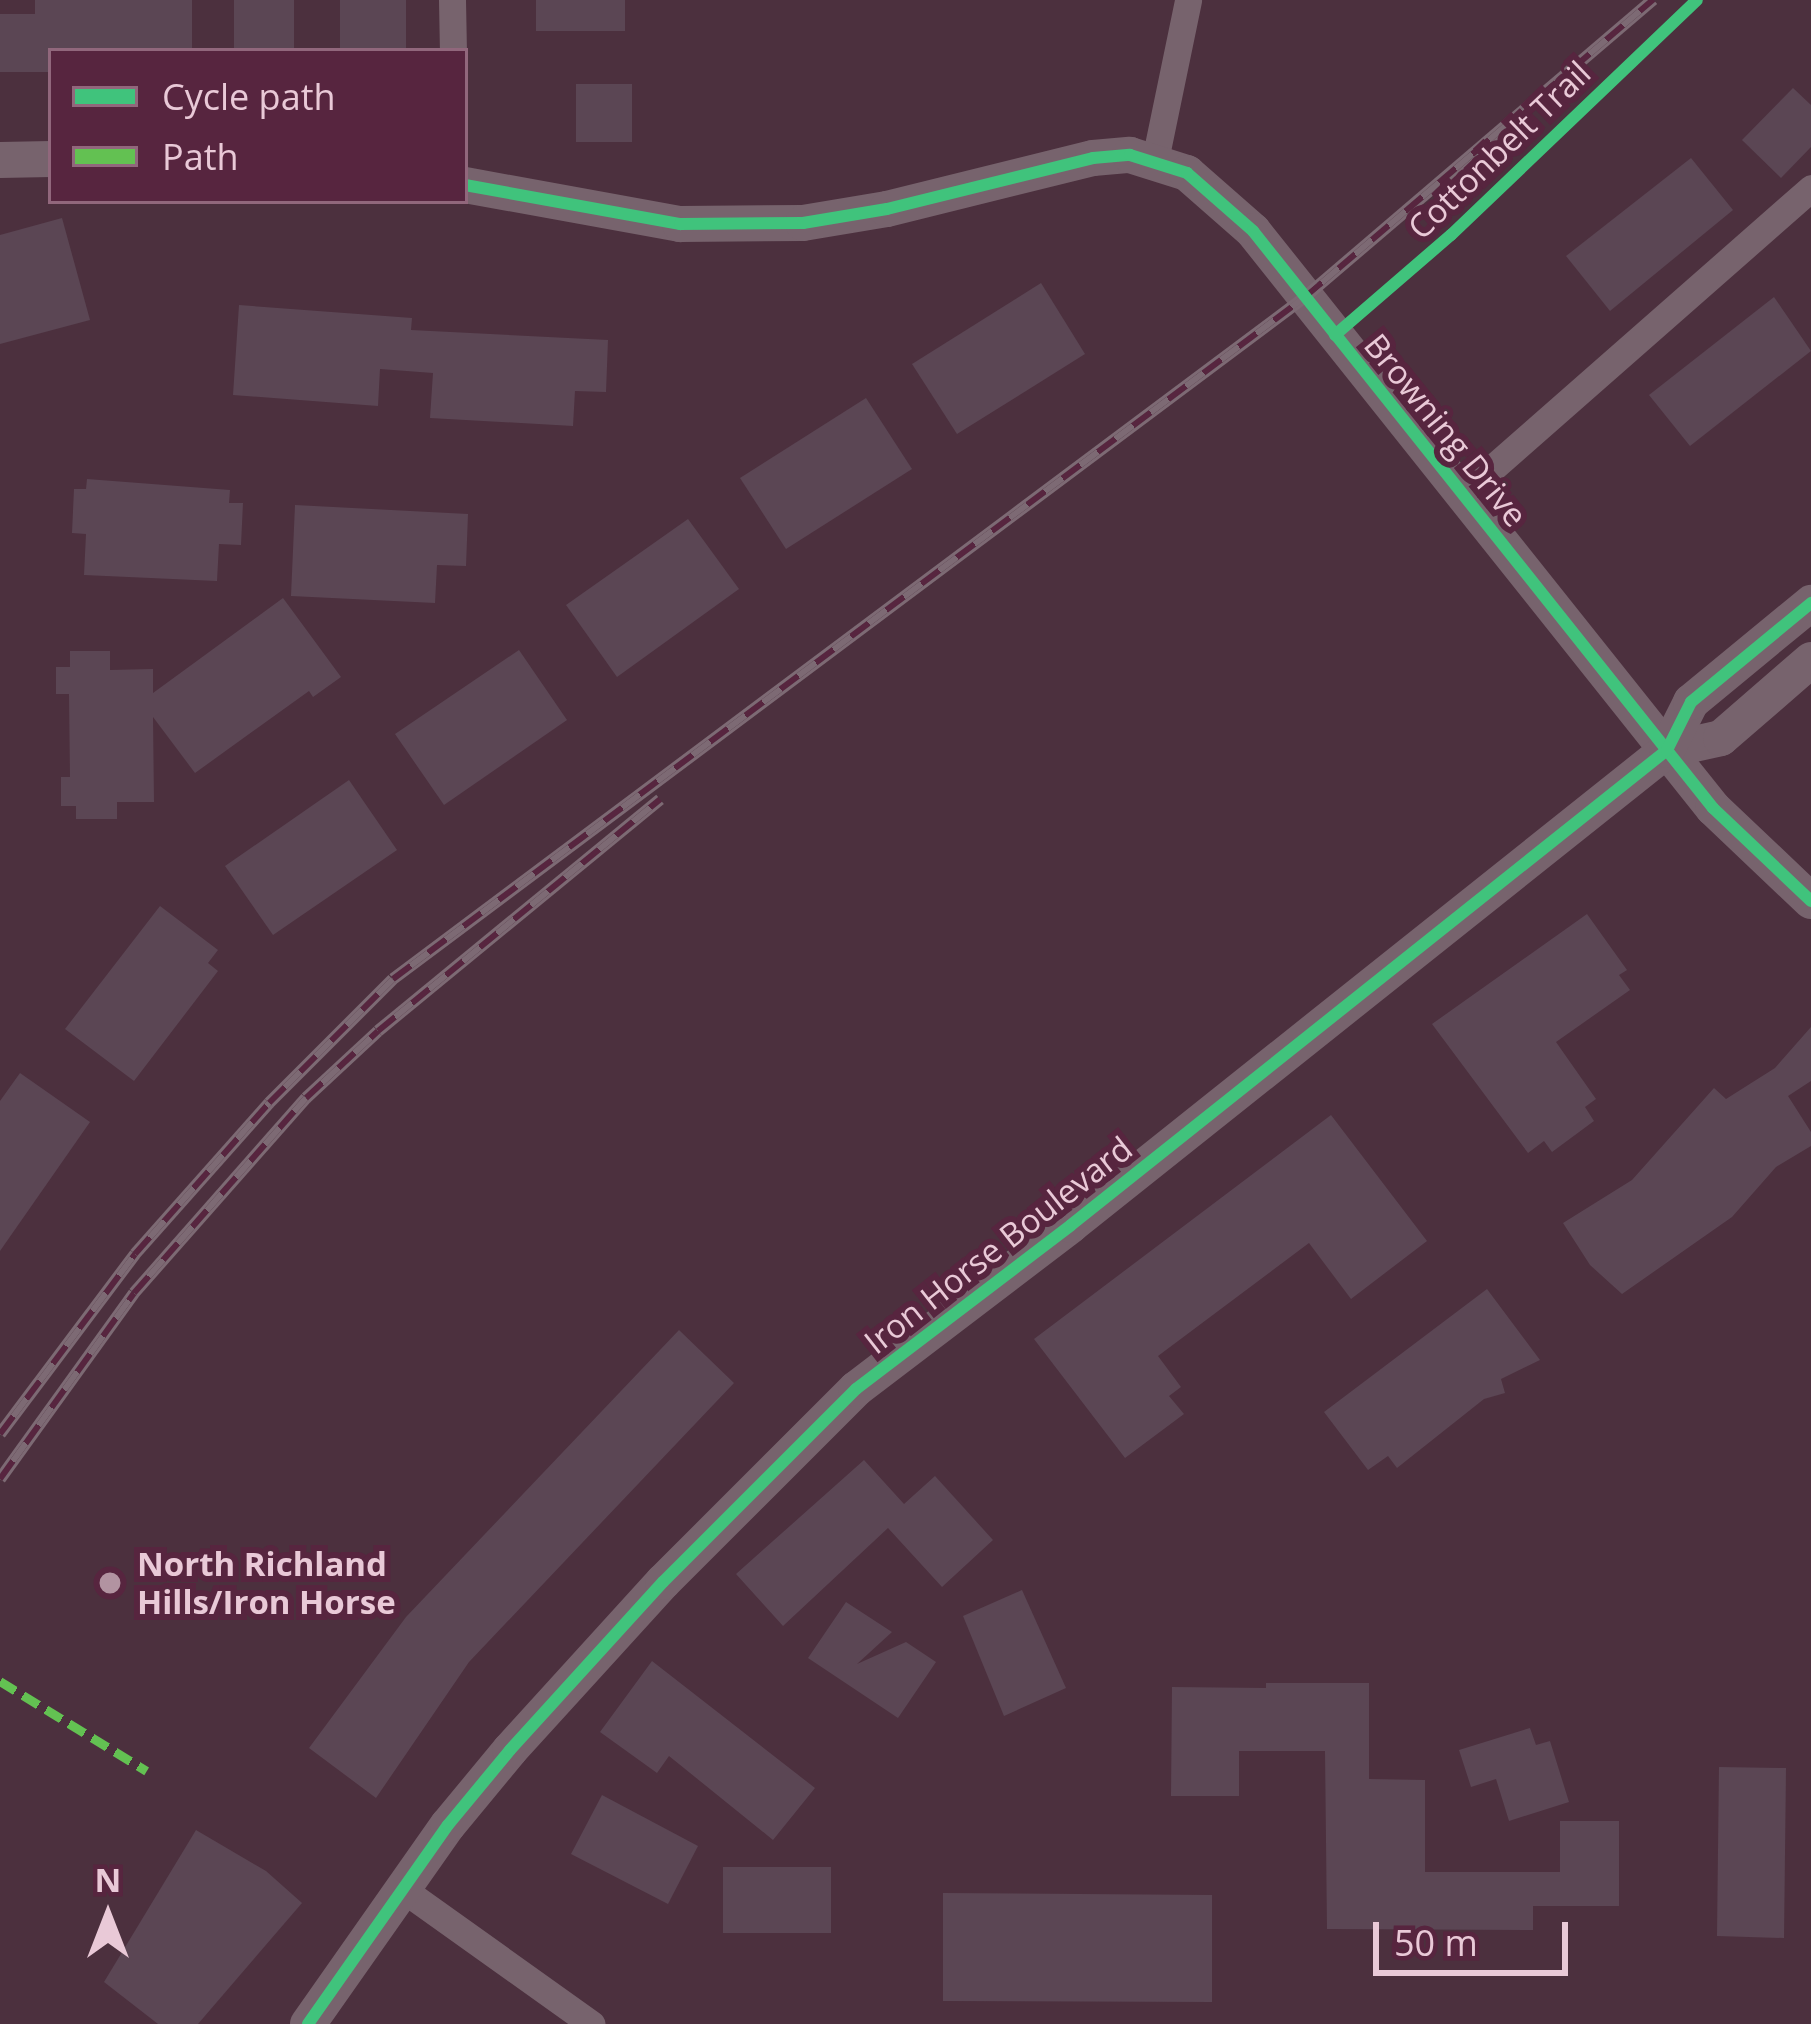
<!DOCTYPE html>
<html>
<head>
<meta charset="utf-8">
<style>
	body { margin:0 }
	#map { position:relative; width:1811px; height:2024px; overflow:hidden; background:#4c303e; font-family:"Open Sans",sans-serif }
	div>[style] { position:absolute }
	.building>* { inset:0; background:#5b4654 }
	.minor>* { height:27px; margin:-13.5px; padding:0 13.5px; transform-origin:13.5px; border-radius:13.5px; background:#77636d }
	.tertiary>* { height:36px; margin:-18px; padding:0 18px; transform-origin:18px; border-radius:18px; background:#77636d }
	.rail>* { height:12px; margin-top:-6px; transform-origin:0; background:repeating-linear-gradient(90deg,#57253f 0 22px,#7d6a74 0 44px); box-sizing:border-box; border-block:3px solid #7d6a74 }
	.quiet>* { height:9px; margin-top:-4.5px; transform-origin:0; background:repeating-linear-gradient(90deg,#63c152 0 18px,transparent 0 27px) }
	.cycleway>* { height:12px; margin:-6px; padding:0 6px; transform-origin:6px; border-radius:6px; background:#40c37c }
	.dots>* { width:33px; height:33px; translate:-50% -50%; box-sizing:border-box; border:6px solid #57253f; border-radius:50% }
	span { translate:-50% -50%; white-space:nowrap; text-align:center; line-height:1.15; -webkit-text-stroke:12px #57253f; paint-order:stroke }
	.street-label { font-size:33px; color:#e9c9d7 }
	.poi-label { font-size:33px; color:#e9c9d7; font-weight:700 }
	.left { translate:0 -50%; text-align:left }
	.legend { position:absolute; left:48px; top:48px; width:420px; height:156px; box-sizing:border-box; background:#57253f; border:3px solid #91677c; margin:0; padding:15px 21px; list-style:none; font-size:36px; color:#e9c9d7 }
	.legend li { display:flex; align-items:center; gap:24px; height:60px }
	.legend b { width:60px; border:3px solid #91677c }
	.north { position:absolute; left:48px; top:1856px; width:120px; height:120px; -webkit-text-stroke:9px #57253f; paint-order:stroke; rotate:0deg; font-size:33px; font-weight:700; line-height:48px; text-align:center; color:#e9c9d7 }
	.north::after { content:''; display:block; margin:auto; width:42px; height:54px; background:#e9c9d7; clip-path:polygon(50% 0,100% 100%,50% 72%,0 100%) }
	.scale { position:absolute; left:1373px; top:1922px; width:195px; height:54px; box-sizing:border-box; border:6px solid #e9c9d7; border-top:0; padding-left:15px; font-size:36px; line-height:42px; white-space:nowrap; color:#e9c9d7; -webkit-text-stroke:9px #57253f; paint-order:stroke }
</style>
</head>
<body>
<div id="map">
	<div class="building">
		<i style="clip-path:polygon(35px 0,192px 0,192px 51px,51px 51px,51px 72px,0 72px,0 14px,35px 14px)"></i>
		<i style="clip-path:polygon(234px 0,294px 0,294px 51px,234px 51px)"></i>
		<i style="clip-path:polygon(340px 0,406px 0,406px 51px,340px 51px)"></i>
		<i style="clip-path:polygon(536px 0,625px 0,625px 31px,536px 31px)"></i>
		<i style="clip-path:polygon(576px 84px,632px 84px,632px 142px,576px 142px)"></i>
		<i style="clip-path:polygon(1793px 88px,1811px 105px,1811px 147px,1781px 178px,1742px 140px)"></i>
		<i style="clip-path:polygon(1691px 158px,1733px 210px,1610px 311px,1566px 256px)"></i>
		<i style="clip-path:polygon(62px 218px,90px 320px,0 344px,0 235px)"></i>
		<i style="clip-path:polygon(1041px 283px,1085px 354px,957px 434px,912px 364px)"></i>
		<i style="clip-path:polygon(1774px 297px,1811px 351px,1690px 446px,1649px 395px)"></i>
		<i style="clip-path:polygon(239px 305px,412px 318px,411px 330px,608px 340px,606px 392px,575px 391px,573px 426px,430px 418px,433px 373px,380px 369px,378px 406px,233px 395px)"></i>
		<i style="clip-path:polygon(866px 398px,912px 469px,786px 549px,740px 478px)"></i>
		<i style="clip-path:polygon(87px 479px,230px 490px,229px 503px,243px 503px,241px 545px,219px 544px,217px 581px,84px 575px,86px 534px,72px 533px,74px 489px,86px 489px)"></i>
		<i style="clip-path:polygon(295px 505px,468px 514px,466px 566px,437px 565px,435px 603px,291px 596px)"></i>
		<i style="clip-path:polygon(688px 519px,739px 589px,617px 677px,566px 605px)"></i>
		<i style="clip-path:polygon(283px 598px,341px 677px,313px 697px,309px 691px,195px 773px,153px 717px,154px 802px,117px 802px,117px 819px,76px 819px,76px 806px,61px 806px,61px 777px,70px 777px,69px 694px,56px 694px,56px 667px,70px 667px,70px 651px,110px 651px,110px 670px,153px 669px,153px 693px)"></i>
		<i style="clip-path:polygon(519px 650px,567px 720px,444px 805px,395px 734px)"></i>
		<i style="clip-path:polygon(349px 780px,397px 850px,273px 935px,225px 866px)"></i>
		<i style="clip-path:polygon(160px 906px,218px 950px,208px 963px,218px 971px,134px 1081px,65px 1029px)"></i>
		<i style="clip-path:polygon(1587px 914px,1627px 970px,1619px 975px,1630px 990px,1556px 1042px,1596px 1099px,1585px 1107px,1594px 1121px,1552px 1152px,1544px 1141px,1528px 1153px,1432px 1024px)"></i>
		<i style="clip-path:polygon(1811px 1027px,1811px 1081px,1788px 1096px,1811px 1132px,1811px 1146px,1776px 1167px,1732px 1217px,1622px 1294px,1590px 1265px,1563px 1223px,1632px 1180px,1714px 1088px,1726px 1099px,1775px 1068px)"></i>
		<i style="clip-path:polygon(20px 1073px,90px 1122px,0 1251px,0 1101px)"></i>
		<i style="clip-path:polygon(1331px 1115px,1427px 1241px,1351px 1299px,1309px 1243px,1158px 1356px,1181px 1387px,1169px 1396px,1184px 1414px,1125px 1458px,1034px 1339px)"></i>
		<i style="clip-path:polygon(1487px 1289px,1540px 1360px,1501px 1379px,1505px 1393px,1484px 1399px,1397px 1468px,1388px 1456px,1368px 1470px,1324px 1412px)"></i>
		<i style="clip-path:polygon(679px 1330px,734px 1383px,469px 1662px,376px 1798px,309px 1748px,406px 1617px)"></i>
		<i style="clip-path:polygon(864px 1460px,904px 1504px,935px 1476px,993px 1540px,942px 1587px,888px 1528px,783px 1626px,736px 1574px)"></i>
		<i style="clip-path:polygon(1022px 1590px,1066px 1688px,1004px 1716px,963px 1616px)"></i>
		<i style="clip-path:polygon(846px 1602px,892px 1632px,857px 1664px,906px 1642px,936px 1662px,898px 1718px,808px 1658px)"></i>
		<i style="clip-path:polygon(652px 1661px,815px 1788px,773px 1840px,669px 1756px,657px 1773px,600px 1732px)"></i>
		<i style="clip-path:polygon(1266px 1683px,1369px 1683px,1369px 1779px,1425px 1780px,1425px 1872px,1560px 1872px,1560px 1821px,1619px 1821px,1619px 1906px,1533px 1906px,1533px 1930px,1327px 1929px,1325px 1751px,1239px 1751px,1239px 1796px,1171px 1796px,1172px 1687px,1266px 1688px)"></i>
		<i style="clip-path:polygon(1530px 1728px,1536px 1745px,1550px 1741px,1569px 1802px,1509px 1821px,1496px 1779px,1471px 1787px,1459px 1750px)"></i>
		<i style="clip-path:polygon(1719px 1767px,1786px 1768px,1784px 1938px,1717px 1936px)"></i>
		<i style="clip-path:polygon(602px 1795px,698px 1846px,668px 1904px,571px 1854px)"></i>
		<i style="clip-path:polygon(196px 1830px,266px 1871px,302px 1903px,198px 2024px,158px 2024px,104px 1982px)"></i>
		<i style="clip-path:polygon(723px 1867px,831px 1867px,831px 1933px,723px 1933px)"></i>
		<i style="clip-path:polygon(943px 1893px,1212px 1895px,1212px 2002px,943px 2001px)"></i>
	</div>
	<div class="minor">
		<i style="left:452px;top:0;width:51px;rotate:88.9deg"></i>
		<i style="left:1155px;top:160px;width:163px;rotate:-78.3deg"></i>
		<i style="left:1464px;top:493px;width:462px;rotate:-41.3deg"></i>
		<i style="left:401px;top:1888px;width:234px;rotate:35.5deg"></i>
	</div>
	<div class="tertiary">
		<i style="left:0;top:160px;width:51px;rotate:-1.1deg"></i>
		<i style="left:465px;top:185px;width:219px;rotate:10.3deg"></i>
		<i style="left:680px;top:224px;width:123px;rotate:-0.5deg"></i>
		<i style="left:803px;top:223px;width:85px;rotate:-9.5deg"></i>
		<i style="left:887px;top:209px;width:212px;rotate:-13.9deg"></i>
		<i style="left:1093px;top:158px;width:37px;rotate:-5deg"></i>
		<i style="left:1130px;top:155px;width:60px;rotate:17.5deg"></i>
		<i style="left:1187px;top:173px;width:88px;rotate:41.3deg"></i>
		<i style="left:1253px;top:231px;width:738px;rotate:51.44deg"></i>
		<i style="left:1713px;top:808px;width:135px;rotate:43.5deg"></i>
		<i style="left:1667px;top:750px;width:55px;rotate:-12.5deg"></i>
		<i style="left:1721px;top:738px;width:119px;rotate:-40.9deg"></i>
		<i style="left:308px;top:2024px;width:243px;rotate:-54.9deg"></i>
		<i style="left:448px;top:1825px;width:97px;rotate:-50.4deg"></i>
		<i style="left:510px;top:1750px;width:227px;rotate:-47.7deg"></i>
		<i style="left:663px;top:1582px;width:273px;rotate:-45deg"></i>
		<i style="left:856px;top:1389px;width:270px;rotate:-37.3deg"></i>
		<i style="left:1071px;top:1225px;width:762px;rotate:-38.55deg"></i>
		<i style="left:1667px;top:750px;width:54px;rotate:-63.4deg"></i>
		<i style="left:1691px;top:702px;width:156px;rotate:-39.5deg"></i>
	</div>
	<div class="rail">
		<i style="left:0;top:1434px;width:225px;rotate:-53.1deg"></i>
		<i style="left:135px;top:1254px;width:202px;rotate:-48.4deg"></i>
		<i style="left:269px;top:1103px;width:175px;rotate:-45deg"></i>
		<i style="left:393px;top:979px;width:1139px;rotate:-36.79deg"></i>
		<i style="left:1305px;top:297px;width:458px;rotate:-40.5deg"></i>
		<i style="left:0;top:1479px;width:229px;rotate:-54.2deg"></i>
		<i style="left:134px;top:1293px;width:260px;rotate:-48.6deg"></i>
		<i style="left:306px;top:1098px;width:98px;rotate:-42.9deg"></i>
		<i style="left:378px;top:1031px;width:365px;rotate:-39.4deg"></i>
	</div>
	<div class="quiet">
		<i style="left:0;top:1681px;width:172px;rotate:31.5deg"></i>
	</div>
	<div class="cycleway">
		<i style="left:465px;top:185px;width:219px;rotate:10.3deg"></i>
		<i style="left:680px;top:224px;width:123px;rotate:-0.5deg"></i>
		<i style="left:803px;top:223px;width:85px;rotate:-9.5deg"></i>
		<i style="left:887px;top:209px;width:212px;rotate:-13.9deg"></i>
		<i style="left:1093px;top:158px;width:37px;rotate:-5deg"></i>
		<i style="left:1130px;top:155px;width:60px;rotate:17.5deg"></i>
		<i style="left:1187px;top:173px;width:88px;rotate:41.3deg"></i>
		<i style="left:1253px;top:231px;width:738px;rotate:51.44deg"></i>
		<i style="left:1713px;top:808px;width:135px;rotate:43.5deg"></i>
		<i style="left:1335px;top:335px;width:153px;rotate:-40.8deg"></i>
		<i style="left:1451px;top:235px;width:340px;rotate:-43.7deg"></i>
		<i style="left:308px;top:2024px;width:243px;rotate:-54.9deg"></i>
		<i style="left:448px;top:1825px;width:97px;rotate:-50.4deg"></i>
		<i style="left:510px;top:1750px;width:227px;rotate:-47.7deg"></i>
		<i style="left:663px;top:1582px;width:273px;rotate:-45deg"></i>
		<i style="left:856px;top:1389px;width:270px;rotate:-37.3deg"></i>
		<i style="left:1071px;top:1225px;width:762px;rotate:-38.55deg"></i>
		<i style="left:1667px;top:750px;width:54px;rotate:-63.4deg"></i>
		<i style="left:1691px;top:702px;width:156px;rotate:-39.5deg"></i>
	</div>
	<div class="dots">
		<i style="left:110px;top:1583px;background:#b293a1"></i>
	</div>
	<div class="street-label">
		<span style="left:1499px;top:150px;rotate:-44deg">Cottonbelt Trail</span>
		<span style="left:1446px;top:430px;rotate:51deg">Browning Drive</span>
		<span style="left:998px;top:1245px;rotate:-38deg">Iron Horse Boulevard</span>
	</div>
	<div class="poi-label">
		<span class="left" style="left:137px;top:1583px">North Richland<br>Hills/Iron Horse</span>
	</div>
	<ul class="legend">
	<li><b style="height:15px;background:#40c37c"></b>Cycle path</li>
	<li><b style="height:15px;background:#63c152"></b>Path</li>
	</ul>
	<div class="north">N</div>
	<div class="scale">50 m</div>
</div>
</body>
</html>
